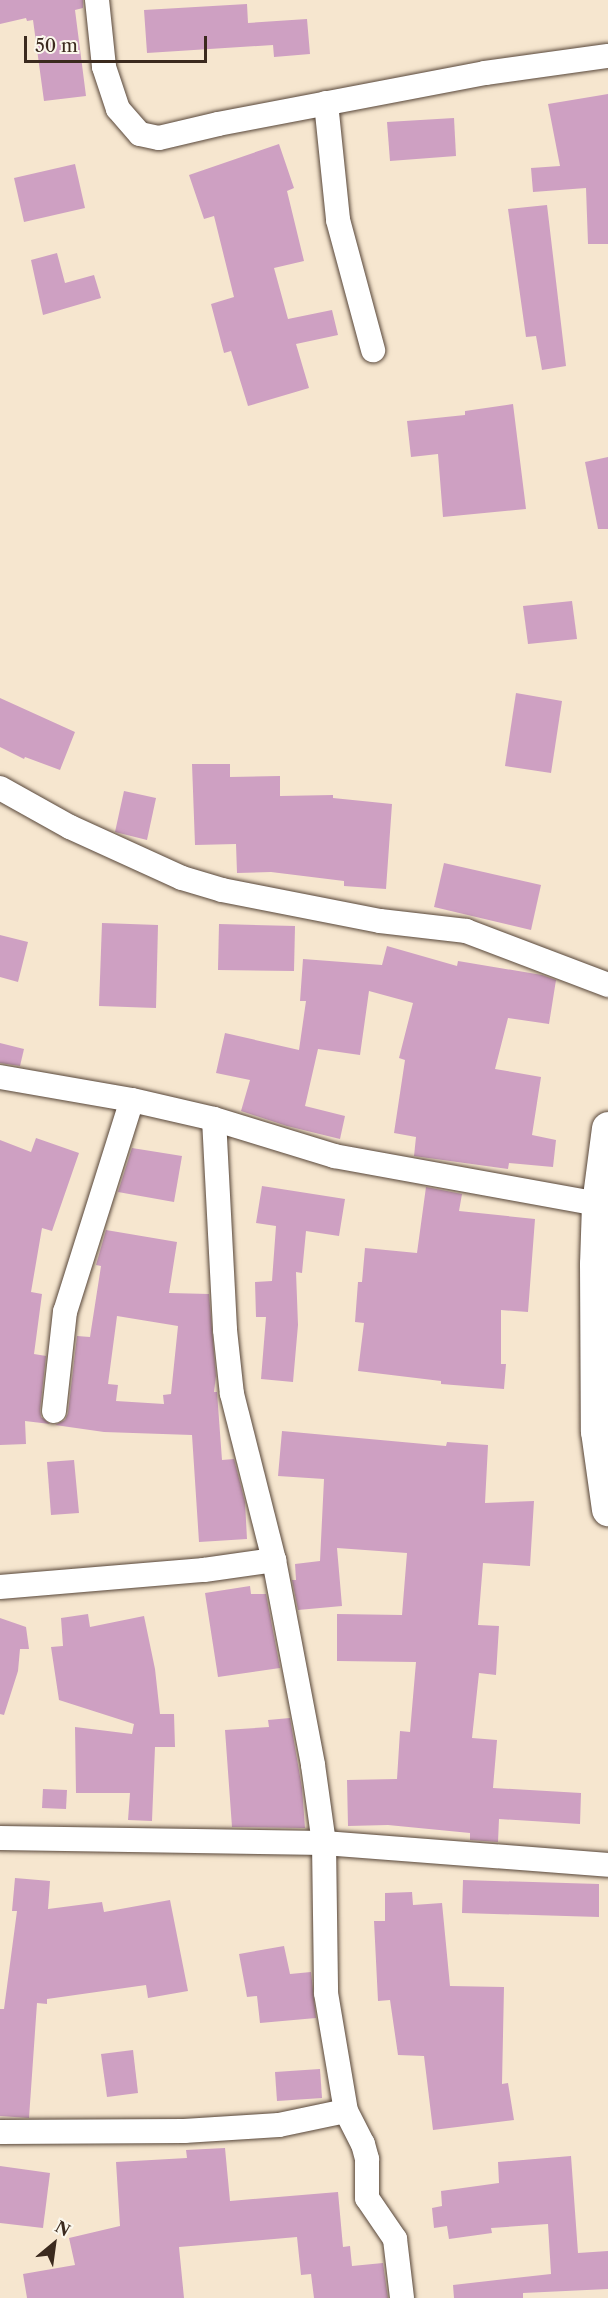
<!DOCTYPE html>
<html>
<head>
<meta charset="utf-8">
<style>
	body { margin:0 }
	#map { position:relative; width:608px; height:2298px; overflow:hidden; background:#f6e6cf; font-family:"Libre Caslon Text",serif }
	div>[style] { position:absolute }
	.building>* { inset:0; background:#cea0c2 }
	.roads { filter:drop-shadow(0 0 2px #574639) drop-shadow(0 0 2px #574639) }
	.minor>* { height:24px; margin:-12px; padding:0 12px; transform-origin:12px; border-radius:12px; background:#fff }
	.primary>* { height:33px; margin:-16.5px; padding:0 16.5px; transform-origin:16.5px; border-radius:16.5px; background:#fff }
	span { translate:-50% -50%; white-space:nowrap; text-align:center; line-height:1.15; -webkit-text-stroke:4.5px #fbf7ec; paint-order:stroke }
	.north { position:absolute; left:24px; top:2214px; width:60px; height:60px; -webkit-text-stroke:4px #fbf7ec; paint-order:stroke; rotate:29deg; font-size:16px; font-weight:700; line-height:24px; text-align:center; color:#3b2a1e }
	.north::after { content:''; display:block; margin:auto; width:21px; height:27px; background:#3b2a1e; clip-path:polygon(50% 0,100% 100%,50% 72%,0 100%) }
	.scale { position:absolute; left:24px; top:36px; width:183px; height:27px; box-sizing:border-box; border:3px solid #3b2a1e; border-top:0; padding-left:8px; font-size:18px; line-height:21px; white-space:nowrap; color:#3b2a1e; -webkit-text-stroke:4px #fbf7ec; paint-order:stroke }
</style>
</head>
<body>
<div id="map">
	<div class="building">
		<i style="clip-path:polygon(0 0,83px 0,83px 8px,75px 10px,86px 96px,44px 101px,33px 20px,27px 21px,26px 18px,0 24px)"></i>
		<i style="clip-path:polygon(247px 4px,248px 23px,307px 19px,310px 54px,274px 57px,273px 45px,147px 53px,144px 10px)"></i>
		<i style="clip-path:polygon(608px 94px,608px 244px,588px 244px,586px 188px,533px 192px,531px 168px,560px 166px,548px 104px)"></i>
		<i style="clip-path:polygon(454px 118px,456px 156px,390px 161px,387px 122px)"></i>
		<i style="clip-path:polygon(279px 144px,294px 188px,287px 191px,304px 261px,274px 268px,288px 319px,332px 310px,338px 335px,296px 344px,309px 388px,248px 406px,231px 351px,224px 353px,211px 304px,234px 297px,214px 216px,204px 219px,189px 175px)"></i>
		<i style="clip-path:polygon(75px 164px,85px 208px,24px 222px,14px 178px)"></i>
		<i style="clip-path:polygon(547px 205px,566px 366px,542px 370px,536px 336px,526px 337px,508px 209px)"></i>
		<i style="clip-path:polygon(57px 253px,65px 283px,94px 275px,101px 298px,43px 315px,31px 260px)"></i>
		<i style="clip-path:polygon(513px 404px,526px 509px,443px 517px,438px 454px,411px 457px,407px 421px,465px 415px,465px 411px)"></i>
		<i style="clip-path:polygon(608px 457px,608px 529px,598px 529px,585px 462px)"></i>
		<i style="clip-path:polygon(572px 601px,577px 639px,528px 644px,523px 606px)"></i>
		<i style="clip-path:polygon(516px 693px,562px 701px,551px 773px,505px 766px)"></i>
		<i style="clip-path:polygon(0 698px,75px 732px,60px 770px,25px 757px,24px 759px,0 747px)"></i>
		<i style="clip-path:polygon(192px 764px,230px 764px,230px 777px,280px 776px,280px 796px,333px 795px,333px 798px,392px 804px,386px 889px,344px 886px,344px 881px,271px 872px,237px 873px,236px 844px,195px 845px)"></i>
		<i style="clip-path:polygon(124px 791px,156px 798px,147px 840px,115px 832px)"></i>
		<i style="clip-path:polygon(444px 863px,541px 885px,531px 930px,434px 907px)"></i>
		<i style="clip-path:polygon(102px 923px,158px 925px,156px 1008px,99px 1006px)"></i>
		<i style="clip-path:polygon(219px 924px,295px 926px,294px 971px,218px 970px)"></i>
		<i style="clip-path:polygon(0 935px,28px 942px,18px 982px,0 977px)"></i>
		<i style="clip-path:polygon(387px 946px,457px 966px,458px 961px,542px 975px,556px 980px,549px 1024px,508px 1018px,495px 1069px,541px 1077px,532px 1135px,556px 1140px,553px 1167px,509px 1163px,508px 1169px,414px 1156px,416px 1137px,394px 1133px,405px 1060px,399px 1058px,413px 1003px,369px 991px,360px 1055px,318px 1049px,305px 1106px,345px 1116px,340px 1139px,287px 1126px,241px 1111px,250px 1080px,216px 1073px,225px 1033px,299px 1050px,306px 1001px,300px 1001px,303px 959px,382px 965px)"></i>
		<i style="clip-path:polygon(0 1043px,24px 1049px,20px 1066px,0 1063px)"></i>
		<i style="clip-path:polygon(36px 1138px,79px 1153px,52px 1231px,42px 1228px,31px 1292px,42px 1294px,34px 1354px,46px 1356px,40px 1410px,41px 1417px,50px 1424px,25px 1421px,26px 1444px,0 1445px,0 1140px,31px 1152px)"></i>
		<i style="clip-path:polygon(132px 1148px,182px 1156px,174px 1202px,118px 1192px)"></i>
		<i style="clip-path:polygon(262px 1186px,345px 1199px,339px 1236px,306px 1231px,302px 1273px,296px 1272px,298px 1325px,293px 1382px,261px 1379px,266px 1317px,256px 1317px,255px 1282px,272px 1281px,276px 1226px,256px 1223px)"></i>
		<i style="clip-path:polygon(426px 1187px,462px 1194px,459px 1211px,535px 1219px,528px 1312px,501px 1310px,501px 1364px,506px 1364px,504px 1389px,441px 1384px,441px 1381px,358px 1371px,364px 1323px,355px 1322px,358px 1282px,362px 1282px,365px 1248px,417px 1253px)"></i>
		<i style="clip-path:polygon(evenodd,106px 1230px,177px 1242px,169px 1293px,209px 1294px,216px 1376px,214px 1392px,217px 1392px,222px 1460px,234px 1459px,245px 1502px,247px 1539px,199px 1542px,192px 1435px,104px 1432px,55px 1425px,65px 1420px,68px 1413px,77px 1336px,90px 1337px,101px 1266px,96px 1265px,106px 1230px,117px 1316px,178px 1326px,171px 1394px,163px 1395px,164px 1404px,116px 1401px,118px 1385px,108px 1384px,117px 1316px)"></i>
		<i style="clip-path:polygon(282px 1431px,446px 1446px,447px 1442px,488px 1445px,485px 1503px,534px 1501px,530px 1566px,483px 1563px,478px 1625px,499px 1626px,496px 1675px,479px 1673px,472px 1738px,497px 1740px,493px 1788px,581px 1793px,580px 1824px,499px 1819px,498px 1842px,470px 1840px,470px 1833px,388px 1825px,348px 1826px,347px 1780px,397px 1779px,400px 1731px,410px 1732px,416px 1662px,337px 1661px,337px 1614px,402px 1615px,407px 1553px,337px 1548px,342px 1606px,298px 1610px,292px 1580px,296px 1580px,295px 1564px,320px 1561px,324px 1479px,278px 1476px)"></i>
		<i style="clip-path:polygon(74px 1460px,79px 1513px,51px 1515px,47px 1462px)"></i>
		<i style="clip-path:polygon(250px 1586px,251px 1594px,266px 1594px,280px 1668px,218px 1677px,205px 1593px)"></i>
		<i style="clip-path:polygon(88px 1614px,90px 1627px,144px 1616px,155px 1669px,160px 1714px,174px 1714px,175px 1747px,155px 1747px,152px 1821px,128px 1820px,130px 1793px,76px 1793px,75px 1727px,132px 1734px,134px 1724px,59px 1700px,51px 1647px,63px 1646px,61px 1618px)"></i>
		<i style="clip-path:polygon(0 1618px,26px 1627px,29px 1649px,20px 1649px,18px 1671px,4px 1715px,0 1714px)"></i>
		<i style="clip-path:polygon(290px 1718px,302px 1788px,305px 1828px,232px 1827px,225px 1730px,269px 1727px,268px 1720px)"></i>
		<i style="clip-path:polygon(43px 1789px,67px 1790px,66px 1809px,42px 1808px)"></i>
		<i style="clip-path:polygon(15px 1878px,50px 1881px,48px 1909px,102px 1902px,104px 1912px,170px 1900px,188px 1991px,148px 1998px,146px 1985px,47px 1999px,47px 2004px,37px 2003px,29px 2118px,0 2116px,0 2009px,4px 2009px,17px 1911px,12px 1911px)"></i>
		<i style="clip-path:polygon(463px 1880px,599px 1884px,599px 1917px,462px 1913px)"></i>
		<i style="clip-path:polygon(412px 1892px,413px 1905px,442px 1903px,450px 1986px,504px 1987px,502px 2084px,508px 2083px,514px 2120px,433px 2130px,424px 2056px,398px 2055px,390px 2000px,378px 2001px,374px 1921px,385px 1921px,385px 1893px)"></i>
		<i style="clip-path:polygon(284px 1946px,290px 1974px,311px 1972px,316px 2018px,260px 2023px,257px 1996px,247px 1997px,239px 1954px)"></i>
		<i style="clip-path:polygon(133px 2050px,138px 2093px,107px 2097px,101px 2054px)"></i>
		<i style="clip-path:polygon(320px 2069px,322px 2098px,277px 2101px,275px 2072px)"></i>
		<i style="clip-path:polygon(225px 2148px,230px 2201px,338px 2192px,343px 2247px,350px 2246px,352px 2266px,383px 2263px,388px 2298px,314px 2298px,311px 2274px,301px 2275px,297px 2237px,179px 2247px,184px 2298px,27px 2298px,23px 2274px,75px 2265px,69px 2238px,120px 2226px,116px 2162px,187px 2158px,186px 2150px)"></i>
		<i style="clip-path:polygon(571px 2156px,578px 2253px,608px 2251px,608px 2289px,523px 2293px,523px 2298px,454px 2298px,453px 2285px,551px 2274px,548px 2224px,491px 2228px,492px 2233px,449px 2239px,447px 2226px,434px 2228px,432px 2208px,442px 2206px,441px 2191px,499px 2183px,498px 2162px)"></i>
		<i style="clip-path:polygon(0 2166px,50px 2173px,43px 2228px,0 2223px)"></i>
	</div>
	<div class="roads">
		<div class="minor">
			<i style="left:97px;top:0;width:67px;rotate:84deg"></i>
			<i style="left:104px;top:67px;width:44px;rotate:71.6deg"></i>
			<i style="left:118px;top:109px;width:33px;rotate:49deg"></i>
			<i style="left:140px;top:134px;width:19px;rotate:12deg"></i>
			<i style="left:159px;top:138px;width:61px;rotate:-13.3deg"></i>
			<i style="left:218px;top:124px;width:272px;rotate:-10.8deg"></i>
			<i style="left:485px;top:73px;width:124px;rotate:-7.9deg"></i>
			<i style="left:326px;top:103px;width:118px;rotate:84.1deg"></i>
			<i style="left:338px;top:220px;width:135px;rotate:74.9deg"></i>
			<i style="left:0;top:788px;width:80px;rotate:29.1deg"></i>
			<i style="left:70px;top:827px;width:123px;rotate:24.5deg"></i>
			<i style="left:182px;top:878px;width:42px;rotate:16.7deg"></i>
			<i style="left:222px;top:890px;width:161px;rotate:11.1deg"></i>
			<i style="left:380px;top:921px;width:87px;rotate:6.6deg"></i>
			<i style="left:466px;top:931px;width:152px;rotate:20.8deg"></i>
			<i style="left:0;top:1077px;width:134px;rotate:9.9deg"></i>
			<i style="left:132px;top:1100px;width:84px;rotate:13deg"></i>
			<i style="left:214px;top:1119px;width:126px;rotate:17.1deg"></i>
			<i style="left:334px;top:1156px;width:268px;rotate:10.3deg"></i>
			<i style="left:214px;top:1119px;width:211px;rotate:87deg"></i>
			<i style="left:225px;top:1330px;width:64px;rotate:83.8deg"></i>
			<i style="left:232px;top:1394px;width:171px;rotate:75.8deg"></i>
			<i style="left:274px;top:1560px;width:209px;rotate:79.2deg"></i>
			<i style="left:313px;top:1765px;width:79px;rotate:82deg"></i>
			<i style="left:324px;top:1843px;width:150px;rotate:89.2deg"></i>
			<i style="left:326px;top:1993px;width:120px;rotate:80.4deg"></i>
			<i style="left:346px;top:2111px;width:37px;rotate:63deg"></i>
			<i style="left:363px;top:2144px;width:16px;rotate:75deg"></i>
			<i style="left:367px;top:2159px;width:39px;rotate:90deg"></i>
			<i style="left:367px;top:2198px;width:50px;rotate:55.7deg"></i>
			<i style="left:395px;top:2239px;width:59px;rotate:83.2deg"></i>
			<i style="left:54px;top:1411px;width:100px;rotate:-83.7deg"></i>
			<i style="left:65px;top:1312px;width:222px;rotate:-72.5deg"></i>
			<i style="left:0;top:1587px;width:205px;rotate:-4.8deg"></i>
			<i style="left:204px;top:1570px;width:71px;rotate:-8.1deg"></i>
			<i style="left:0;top:1838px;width:324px;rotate:0.9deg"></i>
			<i style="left:324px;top:1843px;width:285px;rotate:4.4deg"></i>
			<i style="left:0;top:2132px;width:184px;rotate:-0.3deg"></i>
			<i style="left:184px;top:2131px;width:95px;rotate:-3.6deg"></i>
			<i style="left:279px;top:2125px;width:68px;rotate:-11.8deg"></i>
		</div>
		<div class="primary">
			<i style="left:608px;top:1128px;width:77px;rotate:97.5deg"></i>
			<i style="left:598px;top:1204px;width:60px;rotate:91.9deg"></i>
			<i style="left:596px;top:1264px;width:167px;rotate:89.7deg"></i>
			<i style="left:597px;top:1431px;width:79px;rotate:82deg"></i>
		</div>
	</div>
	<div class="north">N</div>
	<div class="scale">50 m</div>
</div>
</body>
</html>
